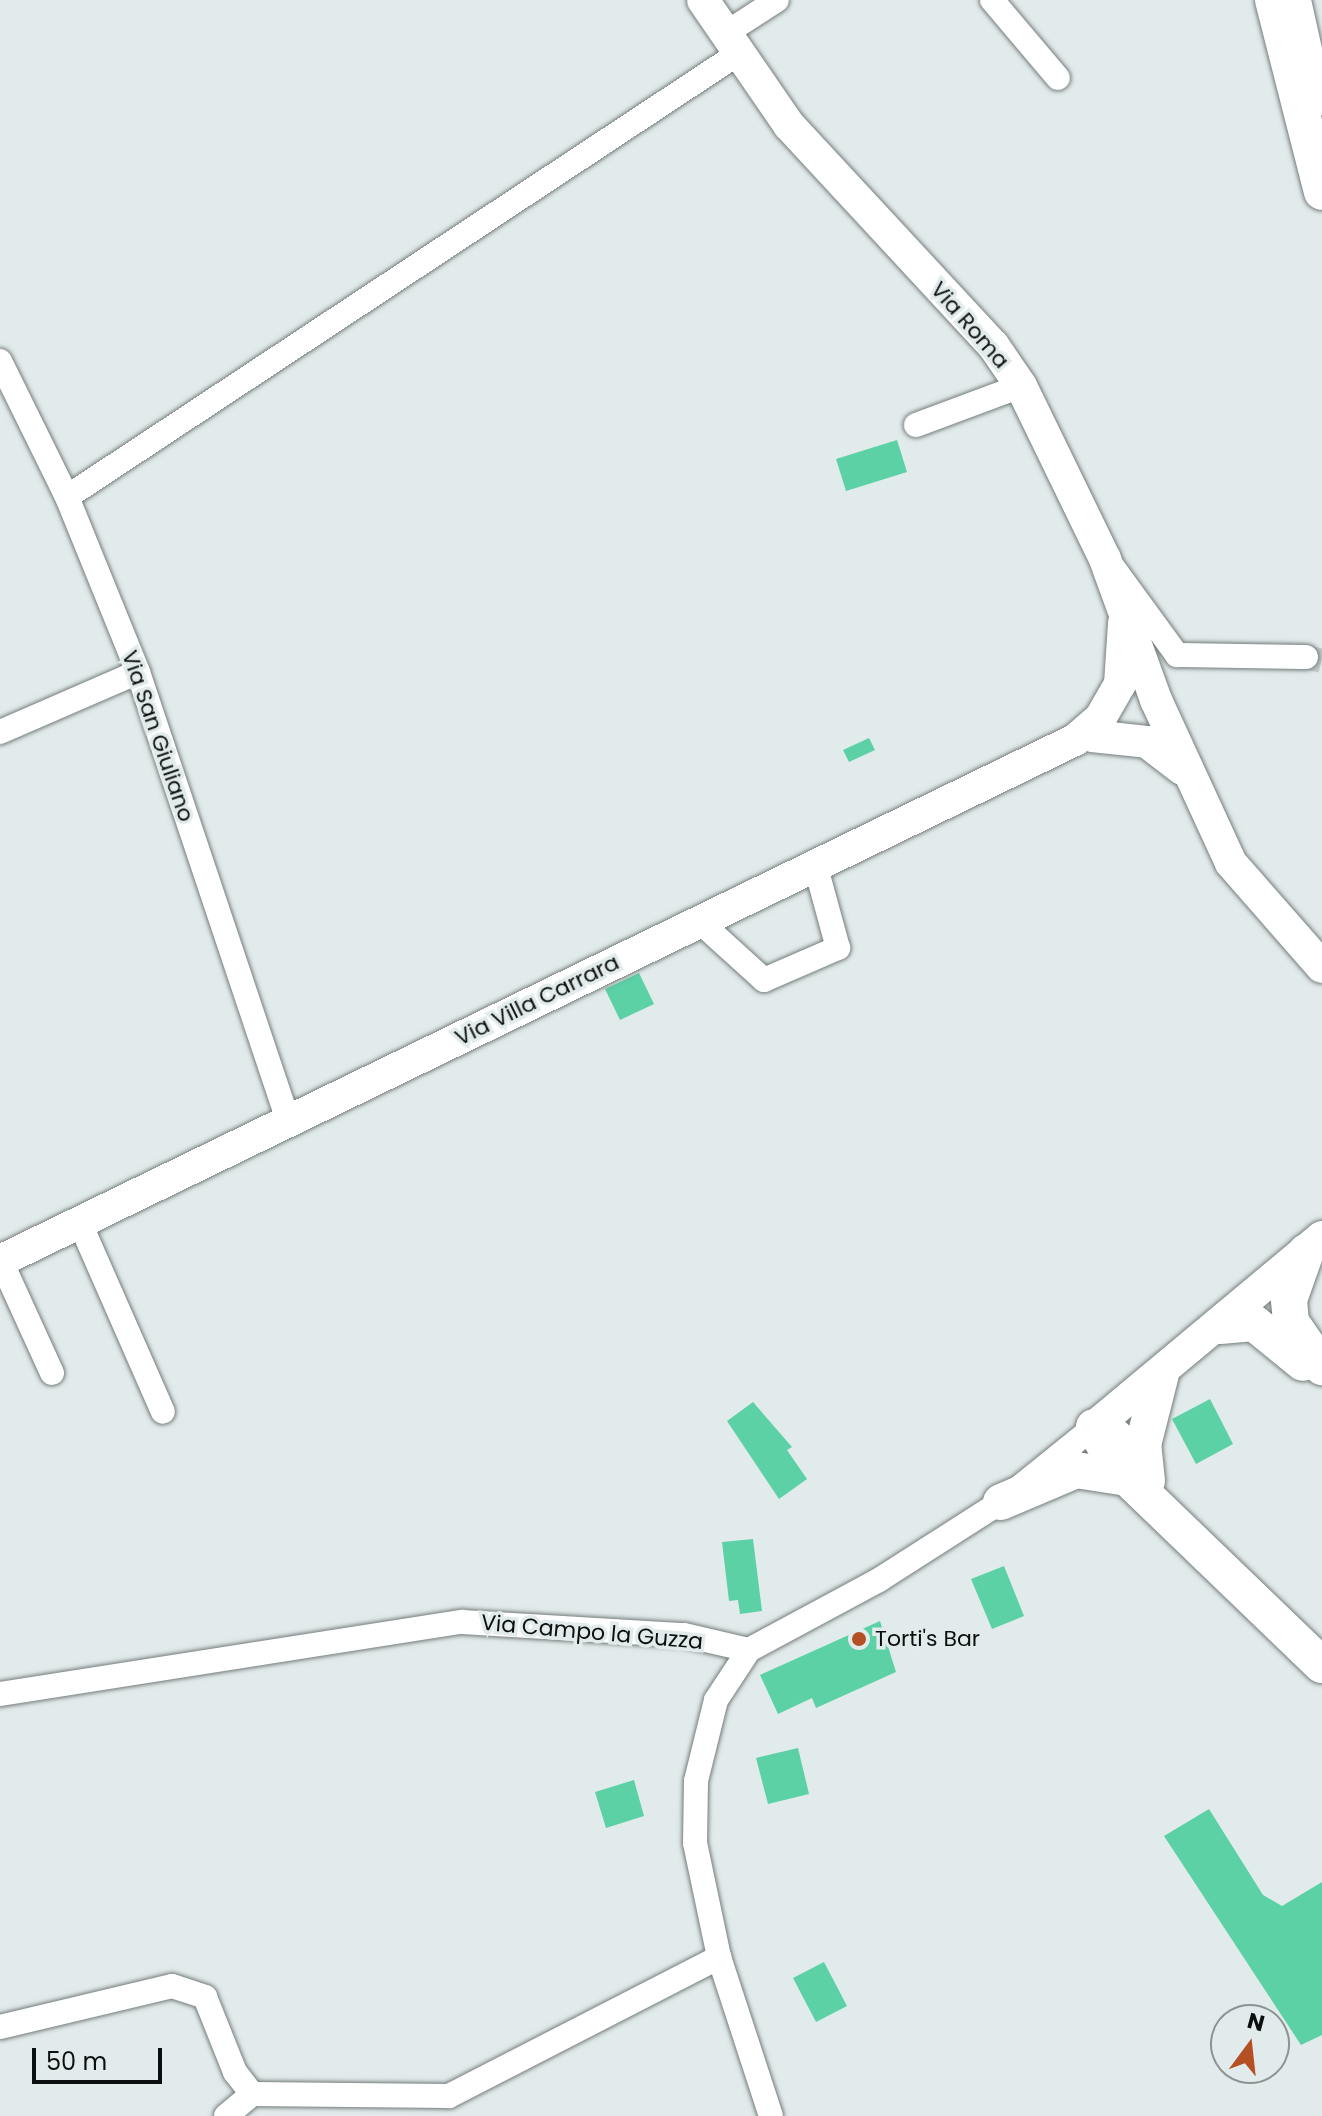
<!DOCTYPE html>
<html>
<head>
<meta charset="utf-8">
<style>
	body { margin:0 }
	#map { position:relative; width:1322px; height:2116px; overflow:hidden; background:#e2ebeb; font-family:Poppins,sans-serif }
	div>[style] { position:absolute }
	.building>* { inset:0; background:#5bd1a5 }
	.minor-tunnel>* { height:24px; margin-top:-12px; transform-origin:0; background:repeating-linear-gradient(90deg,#c2caca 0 24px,transparent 0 36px) }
	.roads { filter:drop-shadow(0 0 2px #757c7c) drop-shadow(0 0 2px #757c7c) }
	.minor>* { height:24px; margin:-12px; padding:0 12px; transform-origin:12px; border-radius:12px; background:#fff }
	.major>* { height:32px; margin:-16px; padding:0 16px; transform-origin:16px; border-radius:16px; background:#fff }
	.highway>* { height:36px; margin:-18px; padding:0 18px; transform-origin:18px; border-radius:18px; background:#fff }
	.dots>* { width:22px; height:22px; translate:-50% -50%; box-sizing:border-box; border:4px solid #e2ebeb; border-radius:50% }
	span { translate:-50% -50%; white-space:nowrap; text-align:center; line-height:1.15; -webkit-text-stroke:7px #e2ebeb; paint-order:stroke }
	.street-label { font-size:22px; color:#0c0f0f }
	.poi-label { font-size:22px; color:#0c0f0f }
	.left { translate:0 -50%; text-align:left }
	.north { position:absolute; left:1210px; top:2004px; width:80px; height:80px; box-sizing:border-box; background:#e2ebeb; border:2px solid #8c9393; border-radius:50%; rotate:15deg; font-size:22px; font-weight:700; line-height:32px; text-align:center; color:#0c0f0f }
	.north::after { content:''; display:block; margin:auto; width:28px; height:36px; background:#b54f24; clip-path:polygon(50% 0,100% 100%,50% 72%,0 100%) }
	.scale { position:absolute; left:32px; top:2048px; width:130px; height:36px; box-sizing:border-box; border:4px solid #0c0f0f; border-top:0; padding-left:10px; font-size:24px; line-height:28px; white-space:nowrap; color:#0c0f0f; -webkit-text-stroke:6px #e2ebeb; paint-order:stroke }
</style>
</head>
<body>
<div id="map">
	<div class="building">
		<i style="clip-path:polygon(897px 440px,907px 472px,846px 491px,836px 459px)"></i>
		<i style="clip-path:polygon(869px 738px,875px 750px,849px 762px,843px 750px)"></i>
		<i style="clip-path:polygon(639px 973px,654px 1004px,620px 1020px,605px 989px)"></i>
		<i style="clip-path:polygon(1210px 1399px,1233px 1444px,1196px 1464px,1172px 1419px)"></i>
		<i style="clip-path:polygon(753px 1402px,792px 1447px,787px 1450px,807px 1479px,779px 1499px,727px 1421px)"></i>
		<i style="clip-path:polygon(753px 1539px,762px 1611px,740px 1614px,738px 1600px,729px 1601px,722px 1542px)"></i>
		<i style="clip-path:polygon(1004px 1566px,1024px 1616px,992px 1629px,971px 1579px)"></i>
		<i style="clip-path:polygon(880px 1621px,896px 1672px,816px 1708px,812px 1698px,778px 1714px,760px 1675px)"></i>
		<i style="clip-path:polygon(798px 1748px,809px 1794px,768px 1804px,756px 1758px)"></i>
		<i style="clip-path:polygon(634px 1780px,644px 1816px,606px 1828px,595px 1792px)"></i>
		<i style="clip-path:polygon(1209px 1809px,1263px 1895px,1282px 1906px,1322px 1882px,1322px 2035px,1301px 2045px,1164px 1836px)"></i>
		<i style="clip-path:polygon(824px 1962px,847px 2006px,816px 2022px,793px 1978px)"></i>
	</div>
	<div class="minor-tunnel">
		<i style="left:1306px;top:657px;width:16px;rotate:14deg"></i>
	</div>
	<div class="roads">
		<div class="minor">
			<i style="left:992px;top:0;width:102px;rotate:49.8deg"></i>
			<i style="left:1299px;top:0;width:106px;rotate:77.4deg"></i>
			<i style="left:723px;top:35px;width:64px;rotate:-32.9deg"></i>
			<i style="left:0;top:361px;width:152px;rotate:63.8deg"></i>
			<i style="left:67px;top:497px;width:189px;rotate:67.9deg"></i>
			<i style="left:138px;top:672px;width:473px;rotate:71.5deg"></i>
			<i style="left:916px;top:425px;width:112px;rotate:-20.4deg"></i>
			<i style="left:67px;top:497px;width:802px;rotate:-33.45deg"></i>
			<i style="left:1110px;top:563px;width:114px;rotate:53.9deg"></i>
			<i style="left:1177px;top:655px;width:129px;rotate:0.9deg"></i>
			<i style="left:0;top:732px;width:150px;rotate:-23.5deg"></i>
			<i style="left:699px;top:921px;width:88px;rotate:42.2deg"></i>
			<i style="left:764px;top:980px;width:81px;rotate:-23.4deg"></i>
			<i style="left:838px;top:948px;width:87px;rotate:-105.3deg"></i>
			<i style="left:80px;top:1223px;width:206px;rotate:66.3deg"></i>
			<i style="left:1px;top:1261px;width:123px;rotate:65.5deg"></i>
			<i style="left:749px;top:1650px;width:148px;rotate:-28.3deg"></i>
			<i style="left:879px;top:1580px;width:145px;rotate:-32.6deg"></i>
			<i style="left:1001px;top:1502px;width:119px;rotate:-38.9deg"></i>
			<i style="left:0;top:1694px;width:468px;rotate:-8.9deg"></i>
			<i style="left:462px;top:1622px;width:222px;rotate:3.4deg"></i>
			<i style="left:684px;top:1635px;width:67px;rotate:13deg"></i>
			<i style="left:749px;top:1650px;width:60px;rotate:123.4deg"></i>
			<i style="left:716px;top:1700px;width:83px;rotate:103.9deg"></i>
			<i style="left:696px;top:1781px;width:62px;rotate:90.9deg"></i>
			<i style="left:695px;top:1843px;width:116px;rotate:78.1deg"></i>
			<i style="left:719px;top:1957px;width:167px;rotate:71.9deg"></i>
			<i style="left:0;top:2027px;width:177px;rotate:-13.4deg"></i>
			<i style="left:172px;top:1986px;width:35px;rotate:18deg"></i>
			<i style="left:205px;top:1997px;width:81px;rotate:68.2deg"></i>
			<i style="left:235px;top:2072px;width:28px;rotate:52deg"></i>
			<i style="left:252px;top:2094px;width:197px;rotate:0.6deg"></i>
			<i style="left:449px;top:2096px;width:304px;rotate:-27.2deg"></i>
			<i style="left:226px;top:2116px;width:34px;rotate:-40deg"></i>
		</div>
		<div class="major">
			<i style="left:703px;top:0;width:152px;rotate:55.5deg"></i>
			<i style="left:789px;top:125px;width:300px;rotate:47.2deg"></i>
			<i style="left:993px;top:345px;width:50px;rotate:55.7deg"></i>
			<i style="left:1021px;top:386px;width:192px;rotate:64.1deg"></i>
			<i style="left:1105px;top:559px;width:150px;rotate:70.1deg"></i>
			<i style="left:1156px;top:700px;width:179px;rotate:65.3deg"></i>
			<i style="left:1231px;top:863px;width:138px;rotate:48.8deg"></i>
			<i style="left:1092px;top:736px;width:55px;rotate:6.2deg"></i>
			<i style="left:1147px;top:742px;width:44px;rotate:37.6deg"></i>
			<i style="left:0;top:1261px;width:1195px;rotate:-25.86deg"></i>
			<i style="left:1075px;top:740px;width:35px;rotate:-41deg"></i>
			<i style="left:1101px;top:717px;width:38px;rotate:-60deg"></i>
			<i style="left:1120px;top:684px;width:61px;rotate:-86.2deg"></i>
			<i style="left:1094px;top:1427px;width:297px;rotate:-39.8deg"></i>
		</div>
		<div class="highway">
			<i style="left:1273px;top:0;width:198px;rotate:75.7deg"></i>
			<i style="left:1306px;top:1252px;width:51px;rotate:109.5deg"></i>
			<i style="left:1289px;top:1300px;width:22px;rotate:85deg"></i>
			<i style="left:1291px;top:1322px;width:55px;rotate:55.4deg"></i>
			<i style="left:1220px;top:1326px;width:34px;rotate:-5deg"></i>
			<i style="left:1254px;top:1323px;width:63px;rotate:39.2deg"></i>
			<i style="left:1145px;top:1476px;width:49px;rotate:-127.6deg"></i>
			<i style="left:1115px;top:1437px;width:23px;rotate:-155deg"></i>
			<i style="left:1094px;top:1427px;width:47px;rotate:60.7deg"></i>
			<i style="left:1117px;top:1468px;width:284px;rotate:43.9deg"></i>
			<i style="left:1147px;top:1481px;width:36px;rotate:-96deg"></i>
			<i style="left:1143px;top:1445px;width:73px;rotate:-75.8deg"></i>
			<i style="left:1001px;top:1502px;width:82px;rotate:-23.1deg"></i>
			<i style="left:1076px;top:1470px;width:52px;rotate:8.9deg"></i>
		</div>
	</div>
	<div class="dots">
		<i style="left:859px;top:1639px;background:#b54f24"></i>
	</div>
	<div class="street-label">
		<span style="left:970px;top:325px;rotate:49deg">Via Roma</span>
		<span style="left:158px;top:736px;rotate:71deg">Via San Giuliano</span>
		<span style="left:537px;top:1000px;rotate:-26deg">Via Villa Carrara</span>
		<span style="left:592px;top:1632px;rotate:5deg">Via Campo la Guzza</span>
	</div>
	<div class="poi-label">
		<span class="left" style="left:875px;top:1639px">Torti's Bar</span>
	</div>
	<div class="north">N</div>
	<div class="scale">50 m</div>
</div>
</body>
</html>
